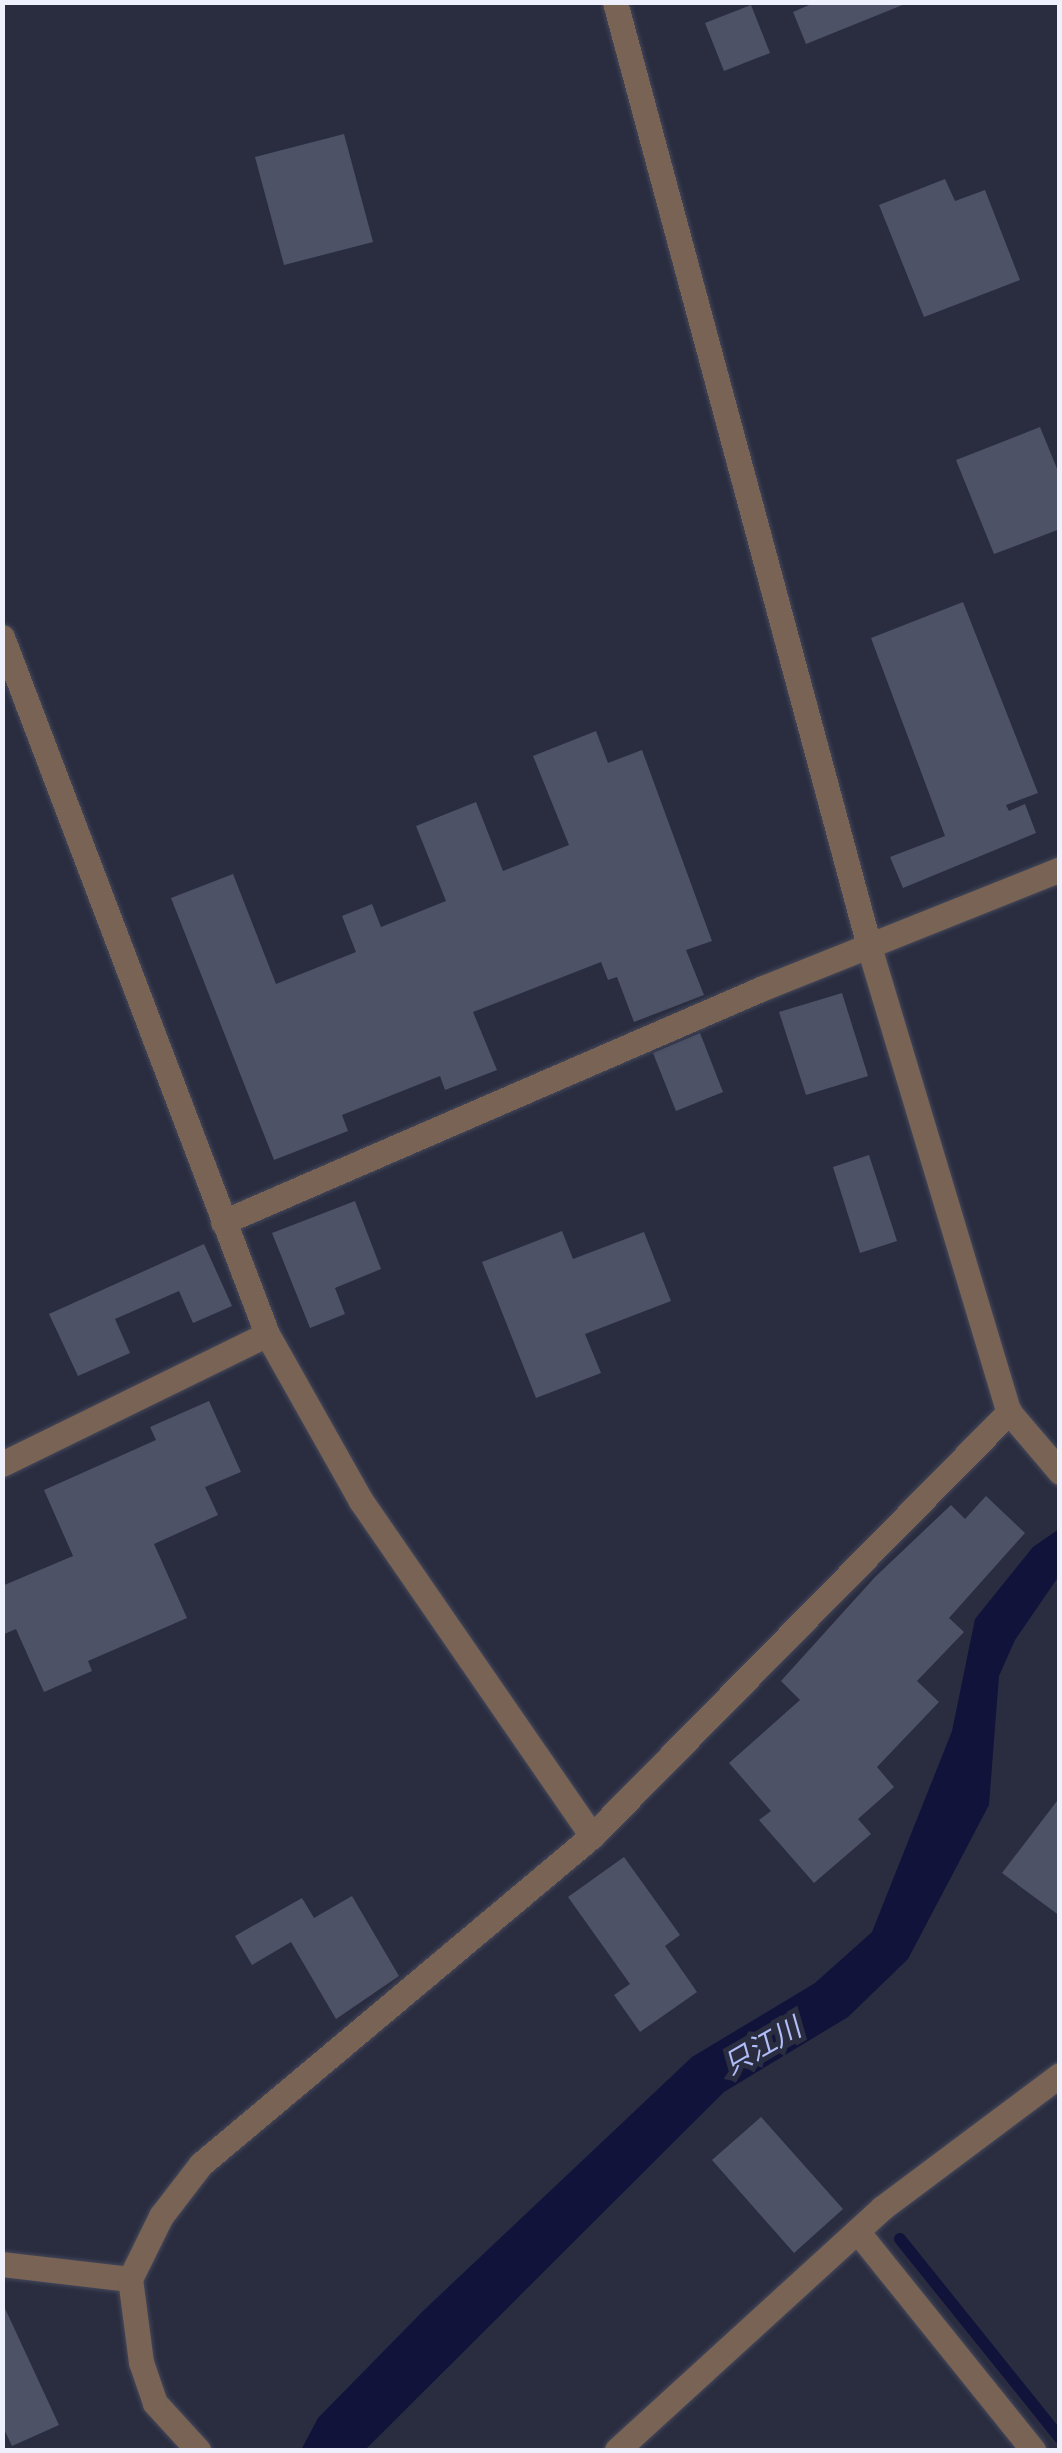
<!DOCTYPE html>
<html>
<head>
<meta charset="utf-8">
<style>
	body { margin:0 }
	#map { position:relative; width:1062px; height:2453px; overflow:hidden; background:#2a2d40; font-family:Figtree,"Noto Sans JP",sans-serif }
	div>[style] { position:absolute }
	.water>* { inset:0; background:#11133b }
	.stream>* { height:12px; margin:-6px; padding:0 6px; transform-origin:6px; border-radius:6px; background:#11133b }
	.building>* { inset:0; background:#4e5266 }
	.roads { filter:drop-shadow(0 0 2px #45485a) drop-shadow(0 0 2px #45485a) }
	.minor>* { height:25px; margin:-12.5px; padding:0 12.5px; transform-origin:12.5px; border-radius:12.5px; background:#786355 }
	span { translate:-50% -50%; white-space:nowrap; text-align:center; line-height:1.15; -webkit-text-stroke:10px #2a2d40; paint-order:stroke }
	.water-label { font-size:28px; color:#b1bdf8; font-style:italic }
	.frame { position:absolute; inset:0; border:5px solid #eef1fd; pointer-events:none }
</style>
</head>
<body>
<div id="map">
	<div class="water">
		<i style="clip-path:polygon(1059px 1529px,1059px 1576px,1015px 1640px,999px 1676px,989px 1805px,908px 1959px,848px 2017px,724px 2092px,365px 2450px,301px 2450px,318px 2418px,423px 2311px,692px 2057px,815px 1983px,872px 1932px,952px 1731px,975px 1619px,1033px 1547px)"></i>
	</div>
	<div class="stream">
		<i style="left:900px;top:2239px;width:255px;rotate:51.2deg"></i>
	</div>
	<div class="building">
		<i style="clip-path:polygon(816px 2px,904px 2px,905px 4px,806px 44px,793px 12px)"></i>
		<i style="clip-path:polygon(751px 5px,770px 53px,724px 71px,705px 23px)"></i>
		<i style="clip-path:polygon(344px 134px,373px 242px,284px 265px,255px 157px)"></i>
		<i style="clip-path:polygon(945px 179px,955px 201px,985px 190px,1020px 280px,924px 317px,879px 205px)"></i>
		<i style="clip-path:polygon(1040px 427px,1060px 476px,1060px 529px,994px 554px,956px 460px)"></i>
		<i style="clip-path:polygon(963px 602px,1038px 793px,1006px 805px,1009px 811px,1025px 804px,1036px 833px,903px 888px,890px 857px,945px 836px,871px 638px)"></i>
		<i style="clip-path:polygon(596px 731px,608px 763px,642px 750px,712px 941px,686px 950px,704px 995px,634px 1022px,617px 977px,608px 980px,601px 962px,473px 1012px,497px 1070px,445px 1090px,440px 1076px,342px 1115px,348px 1131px,274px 1160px,171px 898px,233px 874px,276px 984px,356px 952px,342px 916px,372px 904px,381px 927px,446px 901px,416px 826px,476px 802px,503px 871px,569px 845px,533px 756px)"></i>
		<i style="clip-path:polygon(842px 993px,868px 1076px,806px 1095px,779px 1012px)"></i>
		<i style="clip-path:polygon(700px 1033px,723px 1092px,676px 1111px,653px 1053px)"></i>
		<i style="clip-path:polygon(869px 1155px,897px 1241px,860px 1253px,833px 1167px)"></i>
		<i style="clip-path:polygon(355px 1201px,381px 1269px,335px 1288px,345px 1314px,310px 1328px,272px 1233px)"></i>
		<i style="clip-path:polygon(562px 1231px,573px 1259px,644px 1232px,671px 1301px,585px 1334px,601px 1373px,536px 1398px,482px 1262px)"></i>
		<i style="clip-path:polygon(204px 1244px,232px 1306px,193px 1323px,179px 1291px,115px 1319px,130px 1353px,78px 1376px,49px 1314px)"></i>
		<i style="clip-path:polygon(209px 1401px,241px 1472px,205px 1487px,218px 1515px,154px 1544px,187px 1618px,88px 1661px,92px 1671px,44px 1692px,16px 1629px,2px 1635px,2px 1586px,73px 1556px,44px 1490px,156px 1440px,150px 1427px)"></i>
		<i style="clip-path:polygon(986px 1496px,1025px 1533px,949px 1618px,964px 1632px,917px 1681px,939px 1702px,877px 1767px,894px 1787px,858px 1819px,871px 1834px,814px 1883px,759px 1820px,771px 1811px,729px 1763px,800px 1700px,781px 1681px,875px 1577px,951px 1505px,965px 1519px)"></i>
		<i style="clip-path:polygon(1060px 1797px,1060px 1916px,1002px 1873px)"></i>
		<i style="clip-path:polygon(624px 1857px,680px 1935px,665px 1946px,697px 1992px,640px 2032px,614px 1995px,630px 1984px,568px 1897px)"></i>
		<i style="clip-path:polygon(352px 1896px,399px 1976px,336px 2019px,291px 1942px,252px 1965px,235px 1936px,302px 1898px,314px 1918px)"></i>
		<i style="clip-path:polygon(761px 2117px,843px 2209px,794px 2253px,712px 2160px)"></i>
		<i style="clip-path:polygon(2px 2302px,59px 2425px,12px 2446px,2px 2425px)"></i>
	</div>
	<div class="roads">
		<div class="minor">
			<i style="left:615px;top:2px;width:982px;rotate:74.94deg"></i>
			<i style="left:870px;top:950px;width:482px;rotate:73.3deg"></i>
			<i style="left:1009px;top:1412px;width:79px;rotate:49.6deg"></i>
			<i style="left:2px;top:637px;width:746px;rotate:69.18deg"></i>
			<i style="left:267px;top:1334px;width:192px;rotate:60.6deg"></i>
			<i style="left:361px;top:1501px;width:407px;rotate:55.4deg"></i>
			<i style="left:223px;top:1222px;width:589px;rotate:-23.43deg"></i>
			<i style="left:763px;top:988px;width:320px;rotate:-21.8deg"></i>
			<i style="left:2px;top:1464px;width:295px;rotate:-26.1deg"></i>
			<i style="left:857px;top:2231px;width:281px;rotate:51.2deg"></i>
			<i style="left:2px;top:2264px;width:129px;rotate:6.7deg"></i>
			<i style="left:198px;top:2450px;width:64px;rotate:-132.5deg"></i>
			<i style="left:155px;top:2403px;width:43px;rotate:-108.9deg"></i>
			<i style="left:141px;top:2362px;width:84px;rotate:-97.5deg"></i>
			<i style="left:130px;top:2279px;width:70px;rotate:-63.8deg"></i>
			<i style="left:161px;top:2216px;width:66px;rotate:-52.4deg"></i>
			<i style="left:201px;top:2164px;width:510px;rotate:-39.99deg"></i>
			<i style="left:592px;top:1836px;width:595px;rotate:-45.48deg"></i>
			<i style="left:617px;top:2450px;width:359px;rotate:-42.4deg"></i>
			<i style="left:882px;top:2208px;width:222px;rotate:-36.8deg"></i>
		</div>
	</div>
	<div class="water-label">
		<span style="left:762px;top:2046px;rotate:-30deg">只江川</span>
	</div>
	<div class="frame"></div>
</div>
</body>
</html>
